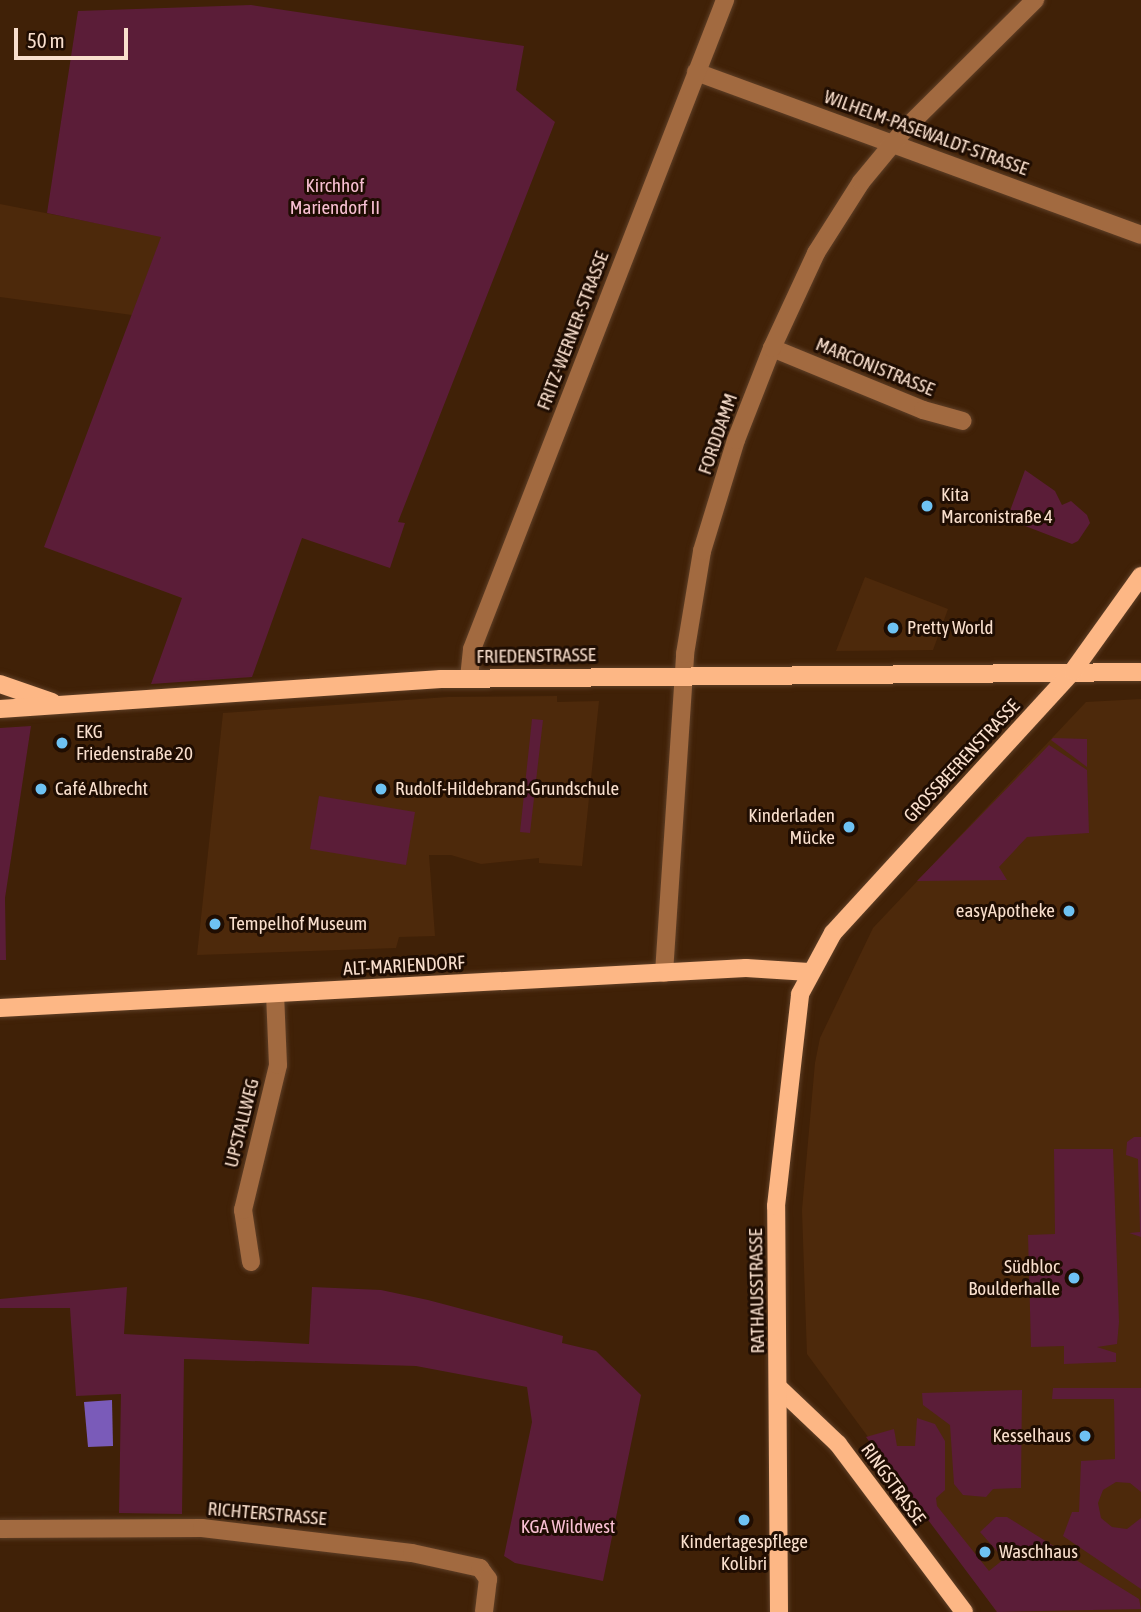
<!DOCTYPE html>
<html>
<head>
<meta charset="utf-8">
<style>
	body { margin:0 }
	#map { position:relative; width:1141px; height:1612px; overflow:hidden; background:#402107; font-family:"Asap Condensed",sans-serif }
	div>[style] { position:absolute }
	.built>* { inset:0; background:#4d290b }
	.green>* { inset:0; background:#5b1d38 }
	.water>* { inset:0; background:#7a5bb9 }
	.roads { filter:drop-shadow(0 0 2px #5e3f27) drop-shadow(0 0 2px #5e3f27) }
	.minor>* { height:18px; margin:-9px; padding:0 9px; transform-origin:9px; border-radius:9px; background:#a26a40 }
	.major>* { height:18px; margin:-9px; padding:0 9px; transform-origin:9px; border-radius:9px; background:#fdb785 }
	.dots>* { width:19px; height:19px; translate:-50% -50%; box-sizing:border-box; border:4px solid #1f0d02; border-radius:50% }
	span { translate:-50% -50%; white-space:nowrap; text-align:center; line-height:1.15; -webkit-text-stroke:6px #1f0d02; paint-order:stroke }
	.street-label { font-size:19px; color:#f9dfcd }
	.park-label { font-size:19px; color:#f9c0d3 }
	.poi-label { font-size:19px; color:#f9dfcd }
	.left { translate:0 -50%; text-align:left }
	.right { translate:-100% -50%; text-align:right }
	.scale { position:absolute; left:14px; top:28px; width:114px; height:32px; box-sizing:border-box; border:4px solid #f9dfcd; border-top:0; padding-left:9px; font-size:21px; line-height:24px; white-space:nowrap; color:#f9dfcd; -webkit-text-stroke:5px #1f0d02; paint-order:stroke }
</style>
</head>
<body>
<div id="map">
	<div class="built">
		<i style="clip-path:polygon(0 204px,162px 236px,132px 315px,0 297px)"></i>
		<i style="clip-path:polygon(865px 577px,948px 609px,933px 650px,836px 651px)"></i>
		<i style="clip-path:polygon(557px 696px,557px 702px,599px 701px,582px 866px,539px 863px,539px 858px,481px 864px,451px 855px,429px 855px,435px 936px,399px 937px,396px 948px,197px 955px,223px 713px,448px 697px)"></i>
		<i style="clip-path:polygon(1141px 699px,1141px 1612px,997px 1612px,807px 1354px,802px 1210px,815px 1063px,820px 1038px,873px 928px,1086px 702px)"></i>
	</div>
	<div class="green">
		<i style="clip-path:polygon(251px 5px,524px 46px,516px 90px,555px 122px,398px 522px,405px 523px,390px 568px,302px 538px,252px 677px,151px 684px,182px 598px,44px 547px,161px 237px,47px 213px,78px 11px)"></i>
		<i style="clip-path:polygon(1025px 470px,1055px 491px,1062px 505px,1071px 501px,1087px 515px,1090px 523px,1078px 541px,1072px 544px,1007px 519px)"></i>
		<i style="clip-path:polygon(532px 719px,543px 720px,530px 833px,520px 832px)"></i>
		<i style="clip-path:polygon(31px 726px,5px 898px,6px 960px,0 960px,0 728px)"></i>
		<i style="clip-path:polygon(1087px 739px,1087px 767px,1051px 740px,1053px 738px)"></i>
		<i style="clip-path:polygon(1049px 745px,1087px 770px,1089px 833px,1027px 837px,999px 867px,1007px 880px,917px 881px)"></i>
		<i style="clip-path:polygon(319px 796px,415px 812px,406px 865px,310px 849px)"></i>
		<i style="clip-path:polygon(1134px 1137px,1141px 1137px,1141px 1237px,1129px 1233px,1140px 1232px,1138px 1159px,1126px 1155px,1127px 1142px)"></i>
		<i style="clip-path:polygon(1054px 1149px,1113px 1149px,1119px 1322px,1117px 1344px,1097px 1347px,1116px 1353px,1116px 1362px,1064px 1364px,1064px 1346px,1031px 1347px,1028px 1235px,1055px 1234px)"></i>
		<i style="clip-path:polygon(127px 1287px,124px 1334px,309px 1344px,312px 1287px,381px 1290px,428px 1300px,563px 1336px,562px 1343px,596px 1351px,641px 1395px,603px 1581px,515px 1563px,504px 1556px,532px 1422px,527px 1387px,416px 1366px,184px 1359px,182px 1514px,119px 1513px,121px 1394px,76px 1396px,70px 1308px,0 1308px,0 1299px)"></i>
		<i style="clip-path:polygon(1053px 1388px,1141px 1388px,1141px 1492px,1130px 1483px,1116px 1482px,1103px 1490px,1098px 1503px,1101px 1518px,1112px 1527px,1127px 1529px,1141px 1518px,1141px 1589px,1063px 1536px,1072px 1512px,1079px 1512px,1081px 1461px,1115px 1459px,1114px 1399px,1052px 1399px)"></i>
		<i style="clip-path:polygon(1022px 1390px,1021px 1488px,993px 1489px,986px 1497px,963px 1495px,954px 1484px,950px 1425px,923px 1405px,922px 1393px)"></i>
		<i style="clip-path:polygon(917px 1418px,935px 1424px,945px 1441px,945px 1490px,936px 1498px,937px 1506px,989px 1571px,1004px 1559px,980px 1532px,996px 1517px,1007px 1517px,1139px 1599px,1141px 1609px,997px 1612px,866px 1437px,894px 1429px,897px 1446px,915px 1446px)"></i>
	</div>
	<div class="water">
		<i style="clip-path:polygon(112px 1400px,113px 1446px,88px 1447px,84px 1402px)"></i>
	</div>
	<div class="roads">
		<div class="minor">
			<i style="left:696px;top:72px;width:474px;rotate:20.1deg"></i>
			<i style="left:772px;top:348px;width:163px;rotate:22.3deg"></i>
			<i style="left:923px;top:410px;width:41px;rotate:15.4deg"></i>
			<i style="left:469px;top:678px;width:29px;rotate:-84deg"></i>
			<i style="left:472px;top:649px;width:697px;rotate:-68.7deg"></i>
			<i style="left:664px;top:973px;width:320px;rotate:-86.2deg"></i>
			<i style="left:685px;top:654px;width:104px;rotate:-80.6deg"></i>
			<i style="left:702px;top:551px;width:116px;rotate:-73deg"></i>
			<i style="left:736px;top:440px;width:99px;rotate:-68.6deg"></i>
			<i style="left:772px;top:348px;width:105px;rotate:-65.1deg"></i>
			<i style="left:816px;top:253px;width:84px;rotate:-57.6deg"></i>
			<i style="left:861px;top:182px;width:67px;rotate:-50.4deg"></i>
			<i style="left:904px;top:130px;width:185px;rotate:-44.8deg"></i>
			<i style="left:251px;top:1262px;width:53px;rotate:-98.7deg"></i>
			<i style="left:243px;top:1210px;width:149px;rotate:-76.4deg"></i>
			<i style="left:278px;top:1065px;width:71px;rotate:-92.4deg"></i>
			<i style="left:0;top:1529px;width:202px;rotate:-0.3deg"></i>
			<i style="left:202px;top:1528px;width:211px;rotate:6.8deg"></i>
			<i style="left:412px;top:1553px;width:70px;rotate:12.4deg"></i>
			<i style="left:480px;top:1568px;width:14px;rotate:54deg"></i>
			<i style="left:488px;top:1579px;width:33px;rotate:97deg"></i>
		</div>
		<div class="major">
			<i style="left:0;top:684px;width:55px;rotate:19.1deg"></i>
			<i style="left:0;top:709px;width:442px;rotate:-3.9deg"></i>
			<i style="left:441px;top:679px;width:700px;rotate:-0.57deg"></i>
			<i style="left:0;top:1008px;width:747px;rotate:-3.07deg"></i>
			<i style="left:746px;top:968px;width:63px;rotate:3.6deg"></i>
			<i style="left:780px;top:1389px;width:80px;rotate:43.5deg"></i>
			<i style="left:838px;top:1444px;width:210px;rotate:53.1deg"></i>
			<i style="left:779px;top:1612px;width:406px;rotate:-90.4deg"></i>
			<i style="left:776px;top:1206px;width:213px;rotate:-83.5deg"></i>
			<i style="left:800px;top:994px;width:69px;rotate:-61.6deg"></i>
			<i style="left:833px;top:933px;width:355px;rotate:-47.5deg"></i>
			<i style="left:1073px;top:671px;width:117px;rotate:-54.4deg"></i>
		</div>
	</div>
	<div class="dots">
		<i style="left:927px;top:506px;background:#6ec2f3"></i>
		<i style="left:893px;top:628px;background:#6ec2f3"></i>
		<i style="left:62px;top:743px;background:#6ec2f3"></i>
		<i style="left:41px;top:789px;background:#6ec2f3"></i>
		<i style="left:381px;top:789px;background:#6ec2f3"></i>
		<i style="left:849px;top:827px;background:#6ec2f3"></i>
		<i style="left:1069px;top:911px;background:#6ec2f3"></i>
		<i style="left:215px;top:924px;background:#6ec2f3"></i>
		<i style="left:1074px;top:1278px;background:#6ec2f3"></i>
		<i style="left:1085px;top:1436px;background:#6ec2f3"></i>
		<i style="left:744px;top:1520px;background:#6ec2f3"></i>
		<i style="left:985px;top:1552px;background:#6ec2f3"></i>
	</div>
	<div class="street-label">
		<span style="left:926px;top:133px;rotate:20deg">WILHELM-PASEWALDT-STRASSE</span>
		<span style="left:573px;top:331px;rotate:-69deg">FRITZ-WERNER-STRASSE</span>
		<span style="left:875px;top:367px;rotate:22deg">MARCONISTRASSE</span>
		<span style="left:718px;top:434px;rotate:-71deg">FORDDAMM</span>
		<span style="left:536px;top:656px;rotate:-1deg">FRIEDENSTRASSE</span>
		<span style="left:962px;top:761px;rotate:-47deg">GROSSBEERENSTRASSE</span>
		<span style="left:404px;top:966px;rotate:-3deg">ALT-MARIENDORF</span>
		<span style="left:242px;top:1123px;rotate:-76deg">UPSTALLWEG</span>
		<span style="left:757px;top:1291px;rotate:-91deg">RATHAUSSTRASSE</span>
		<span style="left:893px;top:1484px;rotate:54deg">RINGSTRASSE</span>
		<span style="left:267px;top:1514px;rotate:5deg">RICHTERSTRASSE</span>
	</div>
	<div class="park-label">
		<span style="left:335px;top:197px">Kirchhof<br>Mariendorf II</span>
		<span style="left:568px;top:1527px">KGA Wildwest</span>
	</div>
	<div class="poi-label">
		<span class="left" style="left:941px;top:506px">Kita<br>Marconistraße 4</span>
		<span class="left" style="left:907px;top:628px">Pretty World</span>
		<span class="left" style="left:76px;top:743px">EKG<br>Friedenstraße 20</span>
		<span class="left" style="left:55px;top:789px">Café Albrecht</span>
		<span class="left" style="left:395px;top:789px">Rudolf-Hildebrand-Grundschule</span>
		<span class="right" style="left:835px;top:827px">Kinderladen<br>Mücke</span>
		<span class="right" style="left:1055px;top:911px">easyApotheke</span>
		<span class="left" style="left:229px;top:924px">Tempelhof Museum</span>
		<span class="right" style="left:1060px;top:1278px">Südbloc<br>Boulderhalle</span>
		<span class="right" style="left:1071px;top:1436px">Kesselhaus</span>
		<span style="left:744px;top:1553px">Kindertagespflege<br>Kolibri</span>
		<span class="left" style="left:999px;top:1552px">Waschhaus</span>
	</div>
	<div class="scale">50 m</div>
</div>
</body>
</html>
